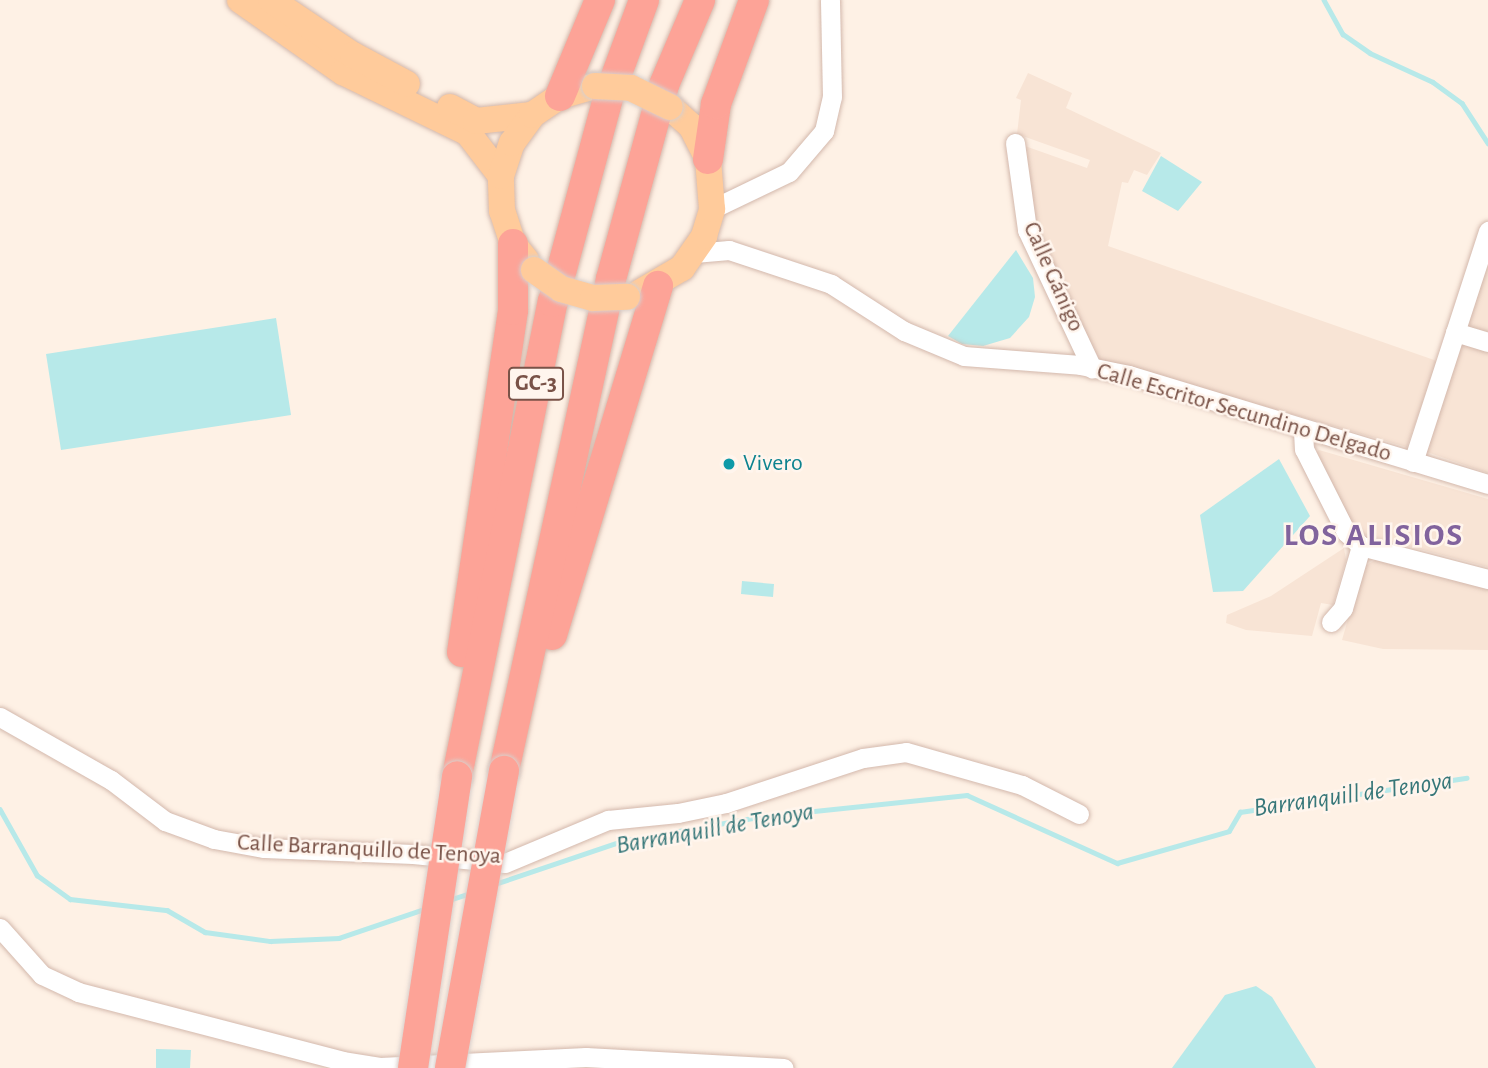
<!DOCTYPE html>
<html>
<head>
<meta charset="utf-8">
<style>
	body { margin:0 }
	#map { position:relative; width:1488px; height:1068px; overflow:hidden; background:#fef1e5; font-family:"Alegreya Sans",sans-serif }
	div>[style] { position:absolute }
	.residential>* { inset:0; background:#f8e4d5 }
	.water>* { inset:0; background:#b7e9e9 }
	.stream>* { height:4.5px; margin:-2.25px; padding:0 2.25px; transform-origin:2.25px; border-radius:2.25px; background:#b7e9e9 }
	.roads { filter:drop-shadow(0 0 2px #d3b8ac) drop-shadow(0 0 2px #d3b8ac) }
	.minor>* { height:19px; margin:-9.5px; padding:0 9.5px; transform-origin:9.5px; border-radius:9.5px; background:#fff }
	.major>* { height:26px; margin:-13px; padding:0 13px; transform-origin:13px; border-radius:13px; background:#ffcb9b }
	.highway>* { height:30px; margin:-15px; padding:0 15px; transform-origin:15px; border-radius:15px; background:#fda397 }
	.bridges { filter:drop-shadow(0 0 2px #d9cfcb) drop-shadow(0 0 2px #d9cfcb) }
	.major-bridge>* { height:26px; margin:-13px; padding:0 13px; transform-origin:13px; border-radius:13px; background:#ffcb9b }
	.highway-bridge>* { height:30px; margin:-15px; padding:0 15px; transform-origin:15px; border-radius:15px; background:#fda397 }
	.dots>* { width:19px; height:19px; translate:-50% -50%; box-sizing:border-box; border:4px solid #fff5ed; border-radius:50% }
	span { translate:-50% -50%; white-space:nowrap; text-align:center; line-height:1.15; -webkit-text-stroke:5px #fff5ed; paint-order:stroke }
	.shield-label span { padding:2px 5px; background:#fff5ed; border:2px solid; border-radius:5px; -webkit-text-stroke-width:0 }
	.shield-label { font-size:23px; color:#795247; font-weight:700 }
	.street-label { font-size:24px; color:#795247 }
	.culture-label { font-size:24px; color:#0d838f }
	.left { translate:0 -50%; text-align:left }
	.water-label { font-size:26px; color:#377779; font-style:italic }
	.district-label { font-size:32px; color:#81639d; font-weight:700; letter-spacing:2px }
</style>
</head>
<body>
<div id="map">
	<div class="residential">
		<i style="clip-path:polygon(1028px 73px,1072px 93px,1066px 108px,1161px 153px,1147px 175px,1134px 170px,1128px 183px,1122px 182px,1108px 246px,1437px 361px,1407px 447px,1099px 359px,1032px 228px,1025px 146px,1087px 168px,1090px 160px,1017px 134px,1021px 100px,1016px 98px)"></i>
		<i style="clip-path:polygon(1488px 264px,1488px 332px,1466px 326px)"></i>
		<i style="clip-path:polygon(1467px 341px,1488px 347px,1488px 473px,1424px 451px,1461px 344px)"></i>
		<i style="clip-path:polygon(1319px 450px,1488px 499px,1488px 567px,1366px 535px,1353px 527px,1316px 453px)"></i>
		<i style="clip-path:polygon(1344px 548px,1346px 560px,1333px 605px,1321px 603px,1312px 636px,1246px 630px,1226px 623px,1227px 615px,1271px 596px)"></i>
		<i style="clip-path:polygon(1379px 558px,1488px 588px,1488px 650px,1383px 649px,1342px 640px,1363px 567px)"></i>
	</div>
	<div class="water">
		<i style="clip-path:polygon(1161px 156px,1202px 182px,1178px 211px,1142px 191px)"></i>
		<i style="clip-path:polygon(1016px 250px,1033px 278px,1035px 297px,1029px 317px,1010px 338px,983px 346px,962px 344px,948px 336px)"></i>
		<i style="clip-path:polygon(276px 318px,291px 415px,61px 450px,46px 354px)"></i>
		<i style="clip-path:polygon(1279px 459px,1310px 516px,1243px 591px,1213px 592px,1200px 515px)"></i>
		<i style="clip-path:polygon(742px 581px,774px 584px,773px 597px,741px 594px)"></i>
		<i style="clip-path:polygon(1256px 986px,1272px 997px,1316px 1068px,1172px 1068px,1225px 995px)"></i>
		<i style="clip-path:polygon(156px 1049px,191px 1050px,190px 1068px,156px 1068px)"></i>
	</div>
	<div class="stream">
		<i style="left:1324px;top:0;width:39px;rotate:61deg"></i>
		<i style="left:1343px;top:34px;width:33px;rotate:35deg"></i>
		<i style="left:1370px;top:53px;width:69px;rotate:24.7deg"></i>
		<i style="left:1433px;top:82px;width:36px;rotate:36deg"></i>
		<i style="left:1462px;top:103px;width:48px;rotate:57deg"></i>
		<i style="left:0;top:809px;width:76px;rotate:60.7deg"></i>
		<i style="left:37px;top:875px;width:41px;rotate:36deg"></i>
		<i style="left:70px;top:899px;width:98px;rotate:6.5deg"></i>
		<i style="left:167px;top:910px;width:44px;rotate:30.1deg"></i>
		<i style="left:205px;top:932px;width:66px;rotate:7.9deg"></i>
		<i style="left:270px;top:941px;width:69px;rotate:-2.5deg"></i>
		<i style="left:339px;top:938px;width:93px;rotate:-18.8deg"></i>
		<i style="left:495px;top:884px;width:134px;rotate:-18.7deg"></i>
		<i style="left:622px;top:841px;width:138px;rotate:-10deg"></i>
		<i style="left:758px;top:817px;width:210px;rotate:-6deg"></i>
		<i style="left:967px;top:795px;width:165px;rotate:24.4deg"></i>
		<i style="left:1117px;top:863px;width:116px;rotate:-15.9deg"></i>
		<i style="left:1229px;top:831px;width:22px;rotate:-60deg"></i>
		<i style="left:1240px;top:812px;width:229px;rotate:-8.6deg"></i>
		<i style="left:449px;top:900px;width:22px;rotate:-18deg"></i>
	</div>
	<div class="roads">
		<div class="minor">
			<i style="left:1015px;top:143px;width:88px;rotate:82.1deg"></i>
			<i style="left:1027px;top:230px;width:153px;rotate:64.8deg"></i>
			<i style="left:712px;top:209px;width:85px;rotate:-25.7deg"></i>
			<i style="left:789px;top:172px;width:54px;rotate:-49.5deg"></i>
			<i style="left:824px;top:131px;width:35px;rotate:-77deg"></i>
			<i style="left:832px;top:97px;width:97px;rotate:-91.2deg"></i>
			<i style="left:694px;top:253px;width:35px;rotate:-5deg"></i>
			<i style="left:729px;top:250px;width:108px;rotate:18.4deg"></i>
			<i style="left:831px;top:284px;width:87px;rotate:32.8deg"></i>
			<i style="left:904px;top:331px;width:65px;rotate:22.6deg"></i>
			<i style="left:964px;top:356px;width:116px;rotate:4.4deg"></i>
			<i style="left:1080px;top:365px;width:50px;rotate:11.5deg"></i>
			<i style="left:1129px;top:375px;width:375px;rotate:16.9deg"></i>
			<i style="left:1455px;top:332px;width:34px;rotate:17deg"></i>
			<i style="left:1303px;top:431px;width:18px;rotate:87deg"></i>
			<i style="left:1304px;top:449px;width:93px;rotate:63.2deg"></i>
			<i style="left:1346px;top:532px;width:21px;rotate:43deg"></i>
			<i style="left:1361px;top:546px;width:131px;rotate:14.6deg"></i>
			<i style="left:1413px;top:462px;width:243px;rotate:-72deg"></i>
			<i style="left:1331px;top:622px;width:18px;rotate:-49deg"></i>
			<i style="left:1343px;top:608px;width:65px;rotate:-73.8deg"></i>
			<i style="left:0;top:717px;width:128px;rotate:29.6deg"></i>
			<i style="left:111px;top:780px;width:68px;rotate:37.2deg"></i>
			<i style="left:165px;top:821px;width:52px;rotate:20.2deg"></i>
			<i style="left:214px;top:839px;width:51px;rotate:10.2deg"></i>
			<i style="left:264px;top:848px;width:149px;rotate:2.3deg"></i>
			<i style="left:413px;top:854px;width:92px;rotate:5.6deg"></i>
			<i style="left:505px;top:863px;width:112px;rotate:-22.7deg"></i>
			<i style="left:608px;top:820px;width:70px;rotate:-5.7deg"></i>
			<i style="left:678px;top:813px;width:49px;rotate:-11.8deg"></i>
			<i style="left:726px;top:803px;width:144px;rotate:-18.2deg"></i>
			<i style="left:863px;top:758px;width:43px;rotate:-7.9deg"></i>
			<i style="left:906px;top:752px;width:121px;rotate:15.9deg"></i>
			<i style="left:1022px;top:785px;width:64px;rotate:27deg"></i>
			<i style="left:0;top:928px;width:63px;rotate:48.2deg"></i>
			<i style="left:42px;top:975px;width:40px;rotate:25deg"></i>
			<i style="left:78px;top:992px;width:273px;rotate:14.6deg"></i>
			<i style="left:342px;top:1061px;width:38px;rotate:9deg"></i>
			<i style="left:380px;top:1067px;width:206px;rotate:-2.8deg"></i>
			<i style="left:586px;top:1057px;width:198px;rotate:3.2deg"></i>
		</div>
		<div class="major">
			<i style="left:240px;top:0;width:126px;rotate:35deg"></i>
			<i style="left:343px;top:72px;width:139px;rotate:26deg"></i>
			<i style="left:468px;top:133px;width:54px;rotate:52.5deg"></i>
			<i style="left:271px;top:0;width:99px;rotate:33.9deg"></i>
			<i style="left:353px;top:55px;width:61px;rotate:28.2deg"></i>
			<i style="left:450px;top:107px;width:30px;rotate:28deg"></i>
			<i style="left:476px;top:121px;width:56px;rotate:-6.1deg"></i>
			<i style="left:526px;top:260px;width:21px;rotate:-129deg"></i>
			<i style="left:513px;top:244px;width:35px;rotate:-108deg"></i>
			<i style="left:502px;top:211px;width:35px;rotate:-92deg"></i>
			<i style="left:501px;top:176px;width:35px;rotate:-72deg"></i>
			<i style="left:512px;top:143px;width:34px;rotate:-54deg"></i>
			<i style="left:532px;top:115px;width:34px;rotate:-34deg"></i>
			<i style="left:560px;top:96px;width:36px;rotate:-16deg"></i>
			<i style="left:639px;top:293px;width:50px;rotate:-30.2deg"></i>
			<i style="left:682px;top:268px;width:39px;rotate:-55deg"></i>
			<i style="left:704px;top:236px;width:28px;rotate:-73deg"></i>
			<i style="left:712px;top:209px;width:50px;rotate:-94.6deg"></i>
			<i style="left:708px;top:159px;width:37px;rotate:-117deg"></i>
			<i style="left:691px;top:126px;width:28px;rotate:-138deg"></i>
		</div>
		<div class="highway">
			<i style="left:560px;top:96px;width:104px;rotate:-67.4deg"></i>
			<i style="left:708px;top:159px;width:56px;rotate:-81.7deg"></i>
			<i style="left:716px;top:104px;width:111px;rotate:-69.9deg"></i>
			<i style="left:552px;top:635px;width:365px;rotate:-73.1deg"></i>
			<i style="left:462px;top:652px;width:346px;rotate:-81.5deg"></i>
			<i style="left:513px;top:310px;width:66px;rotate:-90deg"></i>
			<i style="left:504px;top:771px;width:504px;rotate:-77.73deg"></i>
			<i style="left:611px;top:279px;width:201px;rotate:-74.7deg"></i>
			<i style="left:664px;top:85px;width:92px;rotate:-67deg"></i>
			<i style="left:457px;top:776px;width:484px;rotate:-78.6deg"></i>
			<i style="left:553px;top:302px;width:211px;rotate:-74.9deg"></i>
			<i style="left:608px;top:98px;width:104px;rotate:-69.8deg"></i>
		</div>
	</div>
	<div class="bridges">
		<div class="major-bridge">
			<i style="left:595px;top:86px;width:36px;rotate:3deg"></i>
			<i style="left:631px;top:88px;width:43px;rotate:26deg"></i>
			<i style="left:534px;top:270px;width:33px;rotate:35deg"></i>
			<i style="left:561px;top:289px;width:33px;rotate:16deg"></i>
			<i style="left:593px;top:298px;width:34px;rotate:-2deg"></i>
		</div>
		<div class="highway-bridge">
			<i style="left:413px;top:1068px;width:295px;rotate:-81.4deg"></i>
			<i style="left:450px;top:1068px;width:302px;rotate:-79.7deg"></i>
		</div>
	</div>
	<div class="dots">
		<i style="left:729px;top:464px;background:#0f9aa8"></i>
	</div>
	<div class="shield-label">
		<span style="left:536px;top:384px">GC-3</span>
	</div>
	<div class="street-label">
		<span style="left:1053px;top:277px;rotate:66deg">Calle Gánigo</span>
		<span style="left:1244px;top:413px;rotate:16deg">Calle Escritor Secundino Delgado</span>
		<span style="left:369px;top:850px;rotate:3deg">Calle Barranquillo de Tenoya</span>
	</div>
	<div class="culture-label">
		<span class="left" style="left:743px;top:464px">Vivero</span>
	</div>
	<div class="water-label">
		<span style="left:1353px;top:795px;rotate:-8deg">Barranquill de Tenoya</span>
		<span style="left:715px;top:829px;rotate:-10deg">Barranquill de Tenoya</span>
	</div>
	<div class="district-label">
		<span style="left:1374px;top:535px">LOS ALISIOS</span>
	</div>
</div>
</body>
</html>
